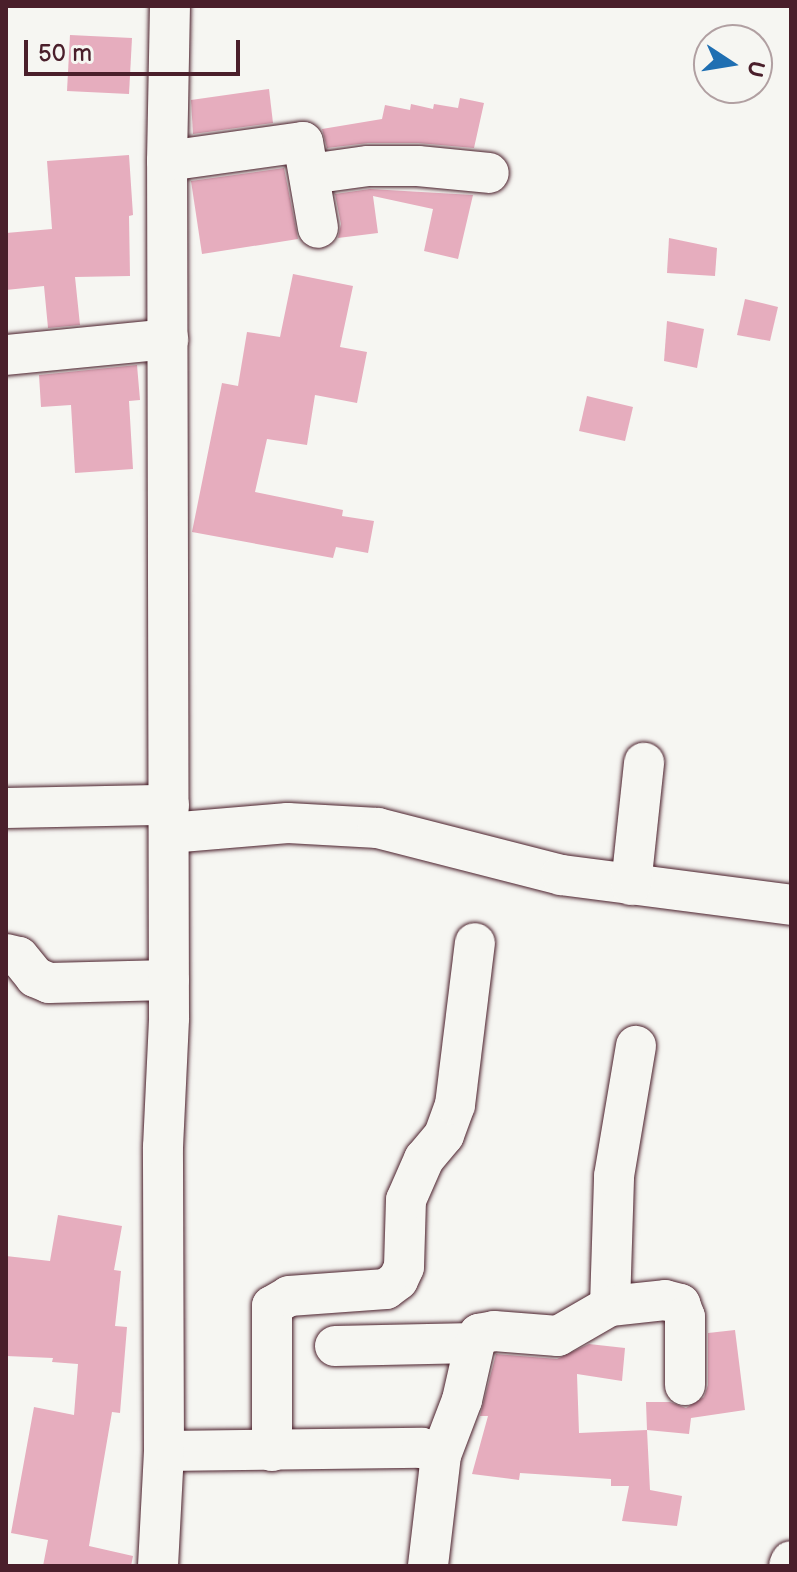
<!DOCTYPE html>
<html>
<head>
<meta charset="utf-8">
<style>
	body { margin:0 }
	#map { position:relative; width:797px; height:1572px; overflow:hidden; background:#f6f6f2; font-family:"Balsamiq Sans",sans-serif }
	div>[style] { position:absolute }
	.building>* { inset:0; background:#e6adbe }
	.roads { filter:drop-shadow(0 0 2px #4a1f2b) drop-shadow(0 0 2px #4a1f2b) }
	.minor>* { height:40px; margin:-20px; padding:0 20px; transform-origin:20px; border-radius:20px; background:#f6f6f2 }
	span { translate:-50% -50%; white-space:nowrap; text-align:center; line-height:1.15; -webkit-text-stroke:6px #f6f6f2; paint-order:stroke }
	.frame { position:absolute; inset:0; border:8px solid #4a1f2b; pointer-events:none }
	.north { position:absolute; left:693px; top:24px; width:80px; height:80px; box-sizing:border-box; background:#f6f6f2; border:2px solid #b1a0a2; border-radius:50%; rotate:102deg; font-size:22px; font-weight:700; line-height:32px; text-align:center; color:#4a1f2b }
	.north::after { content:''; display:block; margin:auto; width:28px; height:36px; background:#1f6fb2; clip-path:polygon(50% 0,100% 100%,50% 72%,0 100%) }
	.scale { position:absolute; left:24px; top:40px; width:216px; height:36px; box-sizing:border-box; border:4px solid #4a1f2b; border-top:0; padding-left:10px; font-size:24px; line-height:28px; white-space:nowrap; color:#4a1f2b; -webkit-text-stroke:6px #f6f6f2; paint-order:stroke }
</style>
</head>
<body>
<div id="map">
	<div class="building">
		<i style="clip-path:polygon(70px 35px,132px 38px,129px 94px,67px 91px)"></i>
		<i style="clip-path:polygon(269px 89px,273px 123px,193px 134px,191px 100px)"></i>
		<i style="clip-path:polygon(460px 98px,484px 103px,474px 148px,418px 143px,368px 143px,327px 148px,322px 129px,382px 119px,385px 105px,410px 110px,411px 104px,433px 109px,434px 104px,458px 108px)"></i>
		<i style="clip-path:polygon(129px 155px,133px 215px,129px 216px,130px 276px,75px 277px,80px 325px,48px 328px,44px 286px,6px 290px,6px 233px,52px 229px,47px 161px)"></i>
		<i style="clip-path:polygon(284px 168px,298px 239px,202px 254px,191px 181px)"></i>
		<i style="clip-path:polygon(370px 189px,473px 195px,458px 259px,424px 251px,433px 209px,373px 196px,378px 233px,338px 238px,341px 224px,335px 194px)"></i>
		<i style="clip-path:polygon(669px 238px,717px 248px,715px 276px,667px 273px)"></i>
		<i style="clip-path:polygon(293px 274px,353px 286px,340px 347px,367px 352px,357px 403px,315px 395px,307px 445px,267px 439px,255px 492px,343px 510px,342px 516px,374px 521px,368px 553px,336px 547px,333px 558px,192px 532px,222px 383px,238px 386px,247px 332px,280px 337px)"></i>
		<i style="clip-path:polygon(745px 299px,778px 307px,770px 341px,737px 335px)"></i>
		<i style="clip-path:polygon(667px 321px,704px 329px,697px 368px,664px 361px)"></i>
		<i style="clip-path:polygon(137px 365px,140px 400px,129px 401px,133px 469px,75px 473px,71px 405px,41px 407px,39px 375px)"></i>
		<i style="clip-path:polygon(587px 396px,633px 407px,625px 441px,579px 431px)"></i>
		<i style="clip-path:polygon(58px 1215px,122px 1226px,114px 1270px,121px 1271px,115px 1326px,127px 1327px,120px 1413px,112px 1412px,89px 1546px,133px 1556px,131px 1566px,43px 1566px,48px 1540px,11px 1533px,34px 1407px,74px 1415px,78px 1364px,52px 1362px,53px 1358px,6px 1356px,6px 1256px,50px 1261px)"></i>
		<i style="clip-path:polygon(735px 1330px,745px 1410px,691px 1418px,689px 1434px,647px 1430px,646px 1402px,670px 1402px,686px 1408px,704px 1397px,708px 1385px,708px 1333px)"></i>
		<i style="clip-path:polygon(589px 1344px,625px 1348px,622px 1381px,577px 1374px,579px 1433px,647px 1430px,650px 1490px,682px 1496px,677px 1526px,622px 1521px,629px 1486px,611px 1486px,611px 1479px,520px 1473px,519px 1480px,472px 1474px,488px 1416px,480px 1416px,496px 1354px,557px 1359px)"></i>
	</div>
	<div class="roads">
		<div class="minor">
			<i style="left:167px;top:161px;width:137px;rotate:-8deg"></i>
			<i style="left:303px;top:142px;width:87px;rotate:80.1deg"></i>
			<i style="left:310px;top:174px;width:59px;rotate:-7.9deg"></i>
			<i style="left:368px;top:166px;width:50px"></i>
			<i style="left:418px;top:166px;width:71px;rotate:5.6deg"></i>
			<i style="left:6px;top:355px;width:163px;rotate:-5.6deg"></i>
			<i style="left:6px;top:808px;width:163px;rotate:-1.1deg"></i>
			<i style="left:169px;top:833px;width:119px;rotate:-4.8deg"></i>
			<i style="left:288px;top:823px;width:90px;rotate:3.2deg"></i>
			<i style="left:378px;top:828px;width:189px;rotate:14.4deg"></i>
			<i style="left:561px;top:875px;width:232px;rotate:7.4deg"></i>
			<i style="left:631px;top:885px;width:123px;rotate:-83.9deg"></i>
			<i style="left:6px;top:954px;width:13px;rotate:13deg"></i>
			<i style="left:19px;top:957px;width:26px;rotate:51deg"></i>
			<i style="left:35px;top:977px;width:15px;rotate:23deg"></i>
			<i style="left:49px;top:983px;width:120px;rotate:-1.4deg"></i>
			<i style="left:610px;top:1306px;width:130px;rotate:-88.2deg"></i>
			<i style="left:614px;top:1176px;width:132px;rotate:-80.4deg"></i>
			<i style="left:335px;top:1346px;width:140px;rotate:-1.2deg"></i>
			<i style="left:475px;top:1343px;width:10px;rotate:-66deg"></i>
			<i style="left:479px;top:1334px;width:15px;rotate:-11deg"></i>
			<i style="left:494px;top:1331px;width:64px;rotate:4.5deg"></i>
			<i style="left:558px;top:1336px;width:60px;rotate:-30deg"></i>
			<i style="left:610px;top:1306px;width:55px;rotate:-6.2deg"></i>
			<i style="left:665px;top:1300px;width:16px;rotate:15deg"></i>
			<i style="left:680px;top:1304px;width:14px;rotate:69deg"></i>
			<i style="left:685px;top:1317px;width:68px;rotate:90deg"></i>
			<i style="left:164px;top:1451px;width:258px;rotate:-0.7deg"></i>
			<i style="left:422px;top:1448px;width:20px;rotate:20deg"></i>
			<i style="left:441px;top:1455px;width:112px;rotate:96.7deg"></i>
			<i style="left:272px;top:1451px;width:145px;rotate:-90deg"></i>
			<i style="left:272px;top:1306px;width:20px;rotate:-30deg"></i>
			<i style="left:289px;top:1296px;width:97px;rotate:-4.1deg"></i>
			<i style="left:386px;top:1289px;width:15px;rotate:-37deg"></i>
			<i style="left:398px;top:1280px;width:14px;rotate:-65deg"></i>
			<i style="left:404px;top:1267px;width:67px;rotate:-88.3deg"></i>
			<i style="left:406px;top:1200px;width:45px;rotate:-66.3deg"></i>
			<i style="left:424px;top:1159px;width:31px;rotate:-50deg"></i>
			<i style="left:444px;top:1135px;width:32px;rotate:-70deg"></i>
			<i style="left:455px;top:1105px;width:163px;rotate:-83deg"></i>
			<i style="left:441px;top:1455px;width:59px;rotate:-69.1deg"></i>
			<i style="left:462px;top:1400px;width:58px;rotate:-77.2deg"></i>
			<i style="left:158px;top:1566px;width:115px;rotate:-87deg"></i>
			<i style="left:164px;top:1451px;width:304px;rotate:-90.2deg"></i>
			<i style="left:163px;top:1147px;width:129px;rotate:-87.3deg"></i>
			<i style="left:169px;top:1018px;width:857px;rotate:-90.13deg"></i>
			<i style="left:167px;top:161px;width:155px;rotate:-88.9deg"></i>
			<i style="left:789px;top:1566px;width:5px;rotate:-68deg"></i>
		</div>
	</div>
	<div class="frame"></div>
	<div class="north">U</div>
	<div class="scale">50 m</div>
</div>
</body>
</html>
